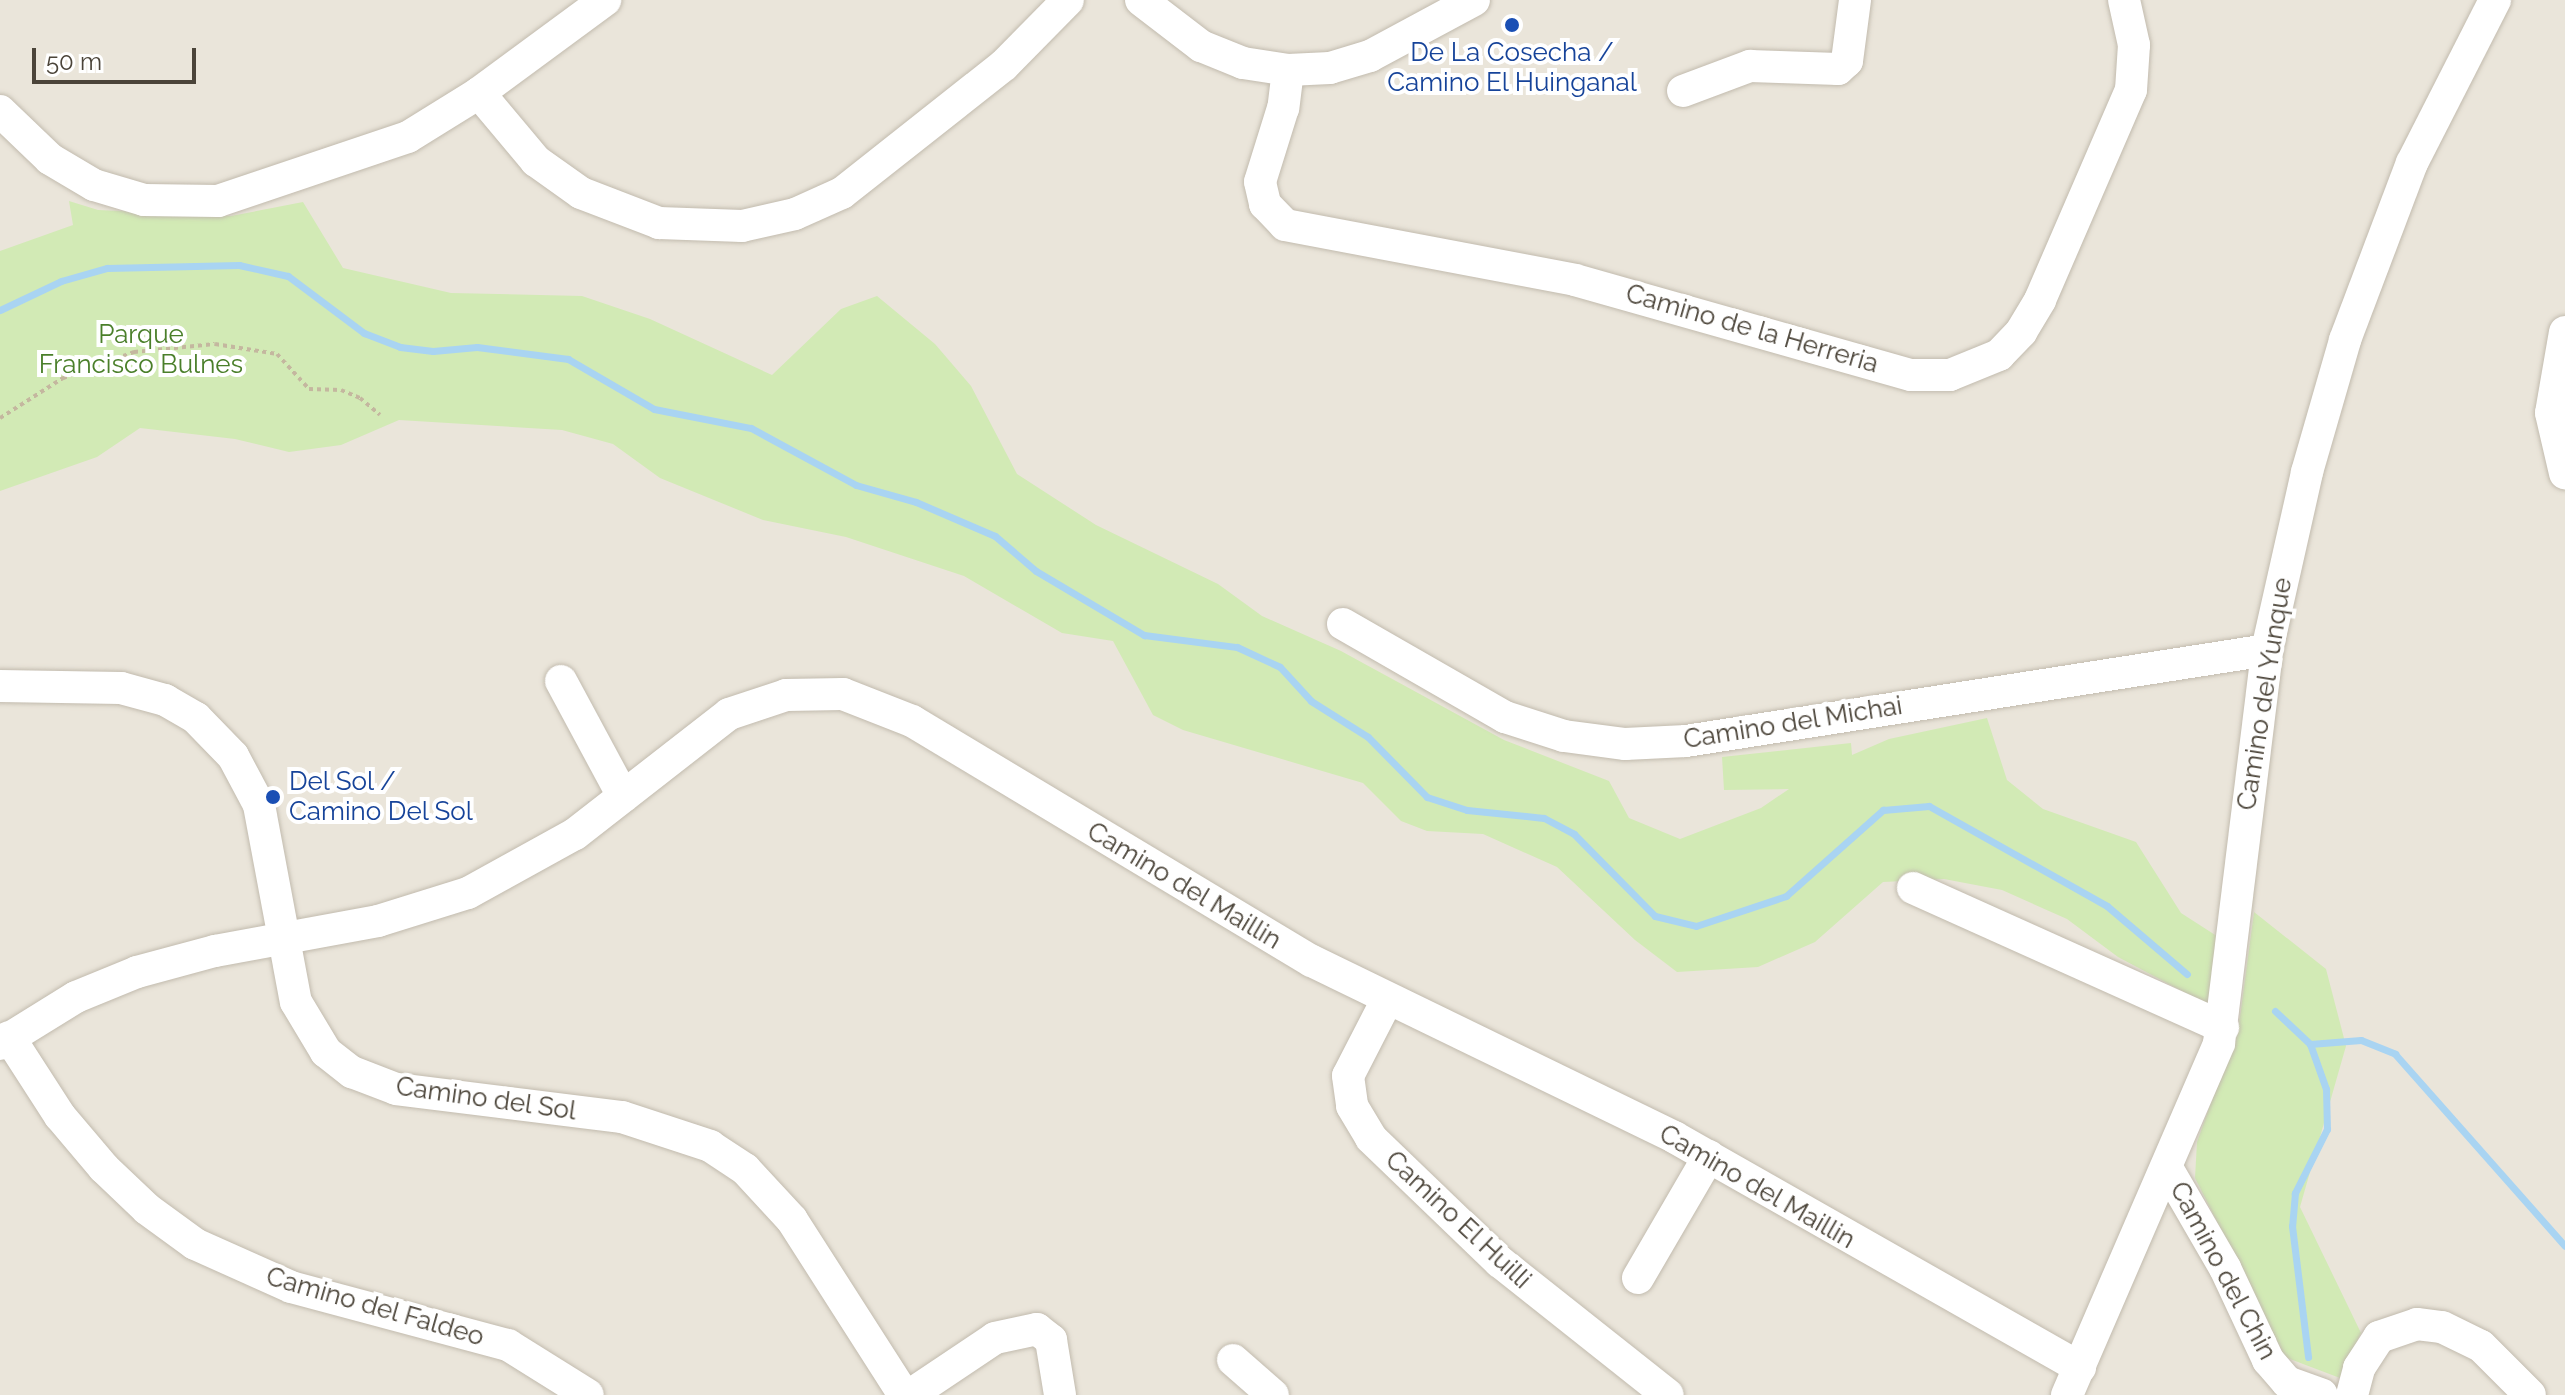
<!DOCTYPE html>
<html>
<head>
<meta charset="utf-8">
<style>
	body { margin:0 }
	#map { position:relative; width:2565px; height:1395px; overflow:hidden; background:#f6f3ec; font-family:Raleway,sans-serif }
	div>[style] { position:absolute }
	.residential>* { inset:0; background:#eae5da }
	.green>* { inset:0; background:#d2eab5 }
	.stream>* { height:7px; margin:-3.5px; padding:0 3.5px; transform-origin:3.5px; border-radius:3.5px; background:#a9d4f2 }
	.path>* { height:4px; margin-top:-2px; transform-origin:0; background:repeating-linear-gradient(90deg,#c4b79f 0 4px,transparent 0 8px) }
	.roads { filter:drop-shadow(0 0 2px #c2bbae) drop-shadow(0 0 2px #c2bbae) }
	.minor>* { height:32px; margin:-16px; padding:0 16px; transform-origin:16px; border-radius:16px; background:#fff }
	.dots>* { width:22px; height:22px; translate:-50% -50%; box-sizing:border-box; border:4px solid #fff; border-radius:50% }
	span { translate:-50% -50%; white-space:nowrap; text-align:center; line-height:1.15; -webkit-text-stroke:8px #fff; paint-order:stroke }
	.transit-label { font-size:26px; color:#164399 }
	.left { translate:0 -50%; text-align:left }
	.street-label { font-size:26px; color:#4b4439 }
	.park-label { font-size:26px; color:#4a7f2a }
	.scale { position:absolute; left:32px; top:48px; width:164px; height:36px; box-sizing:border-box; border:4px solid #4b4439; border-top:0; padding-left:10px; font-size:24px; line-height:28px; white-space:nowrap; color:#4b4439; -webkit-text-stroke:6px #fff; paint-order:stroke }
</style>
</head>
<body>
<div id="map">
	<div class="residential">
		<i style="clip-path:polygon(0 0,2565px 0,2565px 1395px,0 1395px)"></i>
	</div>
	<div class="green">
		<i style="clip-path:polygon(69px 201px,98px 210px,231px 216px,303px 202px,343px 268px,451px 293px,582px 296px,650px 319px,772px 375px,841px 309px,877px 296px,935px 344px,971px 386px,1017px 474px,1096px 525px,1218px 584px,1262px 616px,1341px 651px,1504px 740px,1609px 781px,1629px 818px,1680px 839px,1761px 808px,1789px 789px,1724px 790px,1722px 757px,1851px 743px,1852px 755px,1889px 739px,1987px 718px,2007px 780px,2043px 809px,2136px 842px,2181px 913px,2223px 940px,2210px 1006px,2118px 957px,2067px 919px,2002px 890px,1944px 879px,1883px 882px,1815px 942px,1758px 967px,1677px 972px,1635px 940px,1557px 867px,1483px 834px,1427px 831px,1401px 821px,1363px 783px,1183px 730px,1153px 715px,1113px 641px,1062px 633px,964px 576px,846px 537px,763px 520px,660px 478px,613px 444px,562px 430px,399px 420px,341px 445px,289px 452px,235px 439px,140px 428px,97px 457px,0 491px,0 251px,73px 225px)"></i>
		<i style="clip-path:polygon(2254px 912px,2326px 969px,2346px 1046px,2300px 1207px,2361px 1333px,2340px 1378px,2285px 1357px,2195px 1178px,2197px 1142px,2239px 1024px)"></i>
	</div>
	<div class="stream">
		<i style="left:0;top:310px;width:68px;rotate:-25.4deg"></i>
		<i style="left:61px;top:281px;width:48px;rotate:-15.8deg"></i>
		<i style="left:107px;top:268px;width:132px;rotate:-1.3deg"></i>
		<i style="left:239px;top:265px;width:50px;rotate:12.7deg"></i>
		<i style="left:288px;top:276px;width:95px;rotate:36.9deg"></i>
		<i style="left:364px;top:333px;width:39px;rotate:21deg"></i>
		<i style="left:400px;top:347px;width:33px;rotate:7deg"></i>
		<i style="left:433px;top:351px;width:44px;rotate:-5.2deg"></i>
		<i style="left:477px;top:347px;width:92px;rotate:7.5deg"></i>
		<i style="left:568px;top:359px;width:99px;rotate:30.2deg"></i>
		<i style="left:654px;top:409px;width:99px;rotate:11.1deg"></i>
		<i style="left:751px;top:428px;width:119px;rotate:28.5deg"></i>
		<i style="left:856px;top:485px;width:62px;rotate:15.8deg"></i>
		<i style="left:916px;top:502px;width:86px;rotate:23.3deg"></i>
		<i style="left:995px;top:536px;width:54px;rotate:40.5deg"></i>
		<i style="left:1036px;top:571px;width:126px;rotate:30.7deg"></i>
		<i style="left:1144px;top:635px;width:94px;rotate:7.4deg"></i>
		<i style="left:1237px;top:647px;width:47px;rotate:24.9deg"></i>
		<i style="left:1280px;top:667px;width:46px;rotate:47.6deg"></i>
		<i style="left:1311px;top:701px;width:67px;rotate:32.3deg"></i>
		<i style="left:1368px;top:737px;width:84px;rotate:45.5deg"></i>
		<i style="left:1427px;top:797px;width:42px;rotate:18deg"></i>
		<i style="left:1467px;top:810px;width:77px;rotate:5.9deg"></i>
		<i style="left:1544px;top:818px;width:34px;rotate:28deg"></i>
		<i style="left:1574px;top:834px;width:115px;rotate:45.4deg"></i>
		<i style="left:1655px;top:916px;width:42px;rotate:13.7deg"></i>
		<i style="left:1696px;top:926px;width:95px;rotate:-18.4deg"></i>
		<i style="left:1786px;top:896px;width:130px;rotate:-41.6deg"></i>
		<i style="left:1883px;top:810px;width:46px;rotate:-5deg"></i>
		<i style="left:1929px;top:806px;width:204px;rotate:29.3deg"></i>
		<i style="left:2107px;top:906px;width:105px;rotate:40.4deg"></i>
		<i style="left:2275px;top:1011px;width:48px;rotate:43.3deg"></i>
		<i style="left:2310px;top:1044px;width:48px;rotate:70.4deg"></i>
		<i style="left:2326px;top:1089px;width:40px;rotate:88.6deg"></i>
		<i style="left:2327px;top:1129px;width:72px;rotate:116.6deg"></i>
		<i style="left:2295px;top:1193px;width:33px;rotate:95deg"></i>
		<i style="left:2292px;top:1226px;width:132px;rotate:83deg"></i>
		<i style="left:2310px;top:1044px;width:51px;rotate:-4.5deg"></i>
		<i style="left:2361px;top:1040px;width:37px;rotate:22deg"></i>
		<i style="left:2395px;top:1054px;width:256px;rotate:48.5deg"></i>
	</div>
	<div class="path">
		<i style="left:0;top:418px;width:75px;rotate:-32.4deg"></i>
		<i style="left:63px;top:378px;width:76px;rotate:-20.1deg"></i>
		<i style="left:134px;top:352px;width:81px;rotate:-5.6deg"></i>
		<i style="left:215px;top:344px;width:63px;rotate:9.2deg"></i>
		<i style="left:277px;top:354px;width:47px;rotate:47.6deg"></i>
		<i style="left:309px;top:389px;width:32px;rotate:2deg"></i>
		<i style="left:341px;top:390px;width:21px;rotate:23deg"></i>
		<i style="left:360px;top:398px;width:26px;rotate:40deg"></i>
	</div>
	<div class="roads">
		<div class="minor">
			<i style="left:1141px;top:0;width:76px;rotate:37.5deg"></i>
			<i style="left:1201px;top:46px;width:45px;rotate:22deg"></i>
			<i style="left:1243px;top:63px;width:46px;rotate:8.8deg"></i>
			<i style="left:1288px;top:70px;width:42px;rotate:-2.7deg"></i>
			<i style="left:1330px;top:68px;width:42px;rotate:-16.7deg"></i>
			<i style="left:1370px;top:56px;width:118px;rotate:-28.3deg"></i>
			<i style="left:1288px;top:70px;width:38px;rotate:97deg"></i>
			<i style="left:1283px;top:108px;width:77px;rotate:107.3deg"></i>
			<i style="left:1260px;top:182px;width:23px;rotate:77deg"></i>
			<i style="left:1265px;top:204px;width:29px;rotate:46deg"></i>
			<i style="left:1285px;top:225px;width:295px;rotate:10.7deg"></i>
			<i style="left:1575px;top:280px;width:349px;rotate:15.8deg"></i>
			<i style="left:1911px;top:375px;width:39px"></i>
			<i style="left:1950px;top:375px;width:53px;rotate:-22.2deg"></i>
			<i style="left:1999px;top:355px;width:32px;rotate:-46deg"></i>
			<i style="left:2021px;top:332px;width:37px;rotate:-59deg"></i>
			<i style="left:2040px;top:300px;width:229px;rotate:-66.6deg"></i>
			<i style="left:2131px;top:90px;width:45px;rotate:-86.2deg"></i>
			<i style="left:2134px;top:45px;width:46px;rotate:-102.5deg"></i>
			<i style="left:1683px;top:91px;width:72px;rotate:-20.5deg"></i>
			<i style="left:1750px;top:66px;width:88px;rotate:2deg"></i>
			<i style="left:1838px;top:69px;width:12px;rotate:-42deg"></i>
			<i style="left:1847px;top:61px;width:62px;rotate:-82.5deg"></i>
			<i style="left:479px;top:93px;width:89px;rotate:50deg"></i>
			<i style="left:536px;top:161px;width:55px;rotate:35.4deg"></i>
			<i style="left:581px;top:193px;width:84px;rotate:21deg"></i>
			<i style="left:659px;top:223px;width:83px;rotate:2.1deg"></i>
			<i style="left:742px;top:226px;width:54px;rotate:-12.8deg"></i>
			<i style="left:795px;top:214px;width:51px;rotate:-24.1deg"></i>
			<i style="left:842px;top:193px;width:206px;rotate:-38.3deg"></i>
			<i style="left:1004px;top:65px;width:91px;rotate:-45.4deg"></i>
			<i style="left:0;top:111px;width:69px;rotate:43.8deg"></i>
			<i style="left:50px;top:159px;width:51px;rotate:30.6deg"></i>
			<i style="left:94px;top:185px;width:52px;rotate:16.7deg"></i>
			<i style="left:144px;top:200px;width:74px;rotate:0.8deg"></i>
			<i style="left:218px;top:201px;width:200px;rotate:-18.6deg"></i>
			<i style="left:408px;top:137px;width:84px;rotate:-31.8deg"></i>
			<i style="left:479px;top:93px;width:157px;rotate:-36.4deg"></i>
			<i style="left:2565px;top:332px;width:82px;rotate:99.8deg"></i>
			<i style="left:2551px;top:413px;width:62px;rotate:76.9deg"></i>
			<i style="left:1343px;top:624px;width:187px;rotate:29.9deg"></i>
			<i style="left:1505px;top:717px;width:62px;rotate:17.9deg"></i>
			<i style="left:1564px;top:736px;width:62px;rotate:7.5deg"></i>
			<i style="left:1625px;top:744px;width:61px;rotate:-2.8deg"></i>
			<i style="left:1686px;top:741px;width:588px;rotate:-8.9deg"></i>
			<i style="left:561px;top:681px;width:131px;rotate:61.7deg"></i>
			<i style="left:0;top:686px;width:121px;rotate:0.9deg"></i>
			<i style="left:121px;top:688px;width:46px;rotate:15.3deg"></i>
			<i style="left:165px;top:700px;width:36px;rotate:30deg"></i>
			<i style="left:196px;top:718px;width:53px;rotate:45.8deg"></i>
			<i style="left:233px;top:756px;width:55px;rotate:62deg"></i>
			<i style="left:259px;top:805px;width:200px;rotate:79.4deg"></i>
			<i style="left:296px;top:1002px;width:58px;rotate:59deg"></i>
			<i style="left:326px;top:1052px;width:33px;rotate:38deg"></i>
			<i style="left:352px;top:1072px;width:47px;rotate:21.1deg"></i>
			<i style="left:396px;top:1089px;width:228px;rotate:7.1deg"></i>
			<i style="left:622px;top:1117px;width:93px;rotate:18.2deg"></i>
			<i style="left:710px;top:1146px;width:42px;rotate:33.3deg"></i>
			<i style="left:745px;top:1169px;width:69px;rotate:47.3deg"></i>
			<i style="left:792px;top:1220px;width:208px;rotate:57.4deg"></i>
			<i style="left:1913px;top:888px;width:340px;rotate:24.2deg"></i>
			<i style="left:1387px;top:1000px;width:85px;rotate:117.2deg"></i>
			<i style="left:1348px;top:1076px;width:30px;rotate:82deg"></i>
			<i style="left:1352px;top:1106px;width:37px;rotate:59deg"></i>
			<i style="left:1371px;top:1138px;width:179px;rotate:43.9deg"></i>
			<i style="left:1500px;top:1262px;width:214px;rotate:38.4deg"></i>
			<i style="left:9px;top:1037px;width:94px;rotate:57.2deg"></i>
			<i style="left:60px;top:1116px;width:68px;rotate:49.8deg"></i>
			<i style="left:104px;top:1168px;width:59px;rotate:43.6deg"></i>
			<i style="left:147px;top:1209px;width:59px;rotate:36.1deg"></i>
			<i style="left:195px;top:1244px;width:105px;rotate:24.1deg"></i>
			<i style="left:291px;top:1287px;width:225px;rotate:15deg"></i>
			<i style="left:508px;top:1345px;width:94px;rotate:32deg"></i>
			<i style="left:0;top:1044px;width:89px;rotate:-31.7deg"></i>
			<i style="left:76px;top:997px;width:66px;rotate:-22.3deg"></i>
			<i style="left:137px;top:972px;width:81px;rotate:-15.1deg"></i>
			<i style="left:215px;top:951px;width:166px;rotate:-10.4deg"></i>
			<i style="left:378px;top:921px;width:94px;rotate:-17.3deg"></i>
			<i style="left:468px;top:893px;width:122px;rotate:-28.9deg"></i>
			<i style="left:575px;top:834px;width:195px;rotate:-37.9deg"></i>
			<i style="left:729px;top:714px;width:60px;rotate:-18.4deg"></i>
			<i style="left:786px;top:695px;width:57px;rotate:-1deg"></i>
			<i style="left:843px;top:694px;width:74px;rotate:21.4deg"></i>
			<i style="left:912px;top:721px;width:466px;rotate:31deg"></i>
			<i style="left:1312px;top:961px;width:403px;rotate:25.9deg"></i>
			<i style="left:1674px;top:1137px;width:467px;rotate:29.6deg"></i>
			<i style="left:2167px;top:1168px;width:116px;rotate:59.9deg"></i>
			<i style="left:2225px;top:1268px;width:102px;rotate:64.9deg"></i>
			<i style="left:2268px;top:1360px;width:29px;rotate:49deg"></i>
			<i style="left:2287px;top:1382px;width:37px;rotate:20deg"></i>
			<i style="left:1638px;top:1278px;width:141px;rotate:-59.8deg"></i>
			<i style="left:1233px;top:1360px;width:53px;rotate:41.2deg"></i>
			<i style="left:910px;top:1395px;width:102px;rotate:-33.8deg"></i>
			<i style="left:995px;top:1338px;width:43px;rotate:-12.1deg"></i>
			<i style="left:1037px;top:1329px;width:18px;rotate:38deg"></i>
			<i style="left:1051px;top:1340px;width:56px;rotate:80.7deg"></i>
			<i style="left:2067px;top:1395px;width:383px;rotate:-66.6deg"></i>
			<i style="left:2219px;top:1043px;width:396px;rotate:-83deg"></i>
			<i style="left:2267px;top:650px;width:182px;rotate:-77.3deg"></i>
			<i style="left:2307px;top:472px;width:137px;rotate:-73.9deg"></i>
			<i style="left:2345px;top:340px;width:189px;rotate:-69.3deg"></i>
			<i style="left:2412px;top:163px;width:183px;rotate:-63deg"></i>
			<i style="left:2352px;top:1395px;width:28px;rotate:-75deg"></i>
			<i style="left:2359px;top:1368px;width:37px;rotate:-57deg"></i>
			<i style="left:2379px;top:1337px;width:40px;rotate:-18.9deg"></i>
			<i style="left:2417px;top:1324px;width:25px;rotate:7deg"></i>
			<i style="left:2442px;top:1327px;width:43px;rotate:26deg"></i>
			<i style="left:2481px;top:1346px;width:69px;rotate:45deg"></i>
		</div>
	</div>
	<div class="dots">
		<i style="left:1512px;top:25px;background:#1a4fb4"></i>
		<i style="left:273px;top:797px;background:#1a4fb4"></i>
	</div>
	<div class="transit-label">
		<span style="left:1512px;top:68px">De La Cosecha /<br>Camino El Huinganal</span>
		<span class="left" style="left:289px;top:797px">Del Sol /<br>Camino Del Sol</span>
	</div>
	<div class="street-label">
		<span style="left:1752px;top:329px;rotate:16deg">Camino de la Herreria</span>
		<span style="left:2265px;top:694px;rotate:-81deg">Camino del Yunque</span>
		<span style="left:1793px;top:723px;rotate:-9deg">Camino del Michai</span>
		<span style="left:1184px;top:886px;rotate:31deg">Camino del Maillin</span>
		<span style="left:486px;top:1099px;rotate:8deg">Camino del Sol</span>
		<span style="left:1757px;top:1187px;rotate:30deg">Camino del Maillin</span>
		<span style="left:1458px;top:1220px;rotate:43deg">Camino El Huilli</span>
		<span style="left:2223px;top:1271px;rotate:62deg">Camino del Chin</span>
		<span style="left:375px;top:1307px;rotate:16deg">Camino del Faldeo</span>
	</div>
	<div class="park-label">
		<span style="left:141px;top:350px">Parque<br>Francisco Bulnes</span>
	</div>
	<div class="scale">50 m</div>
</div>
</body>
</html>
